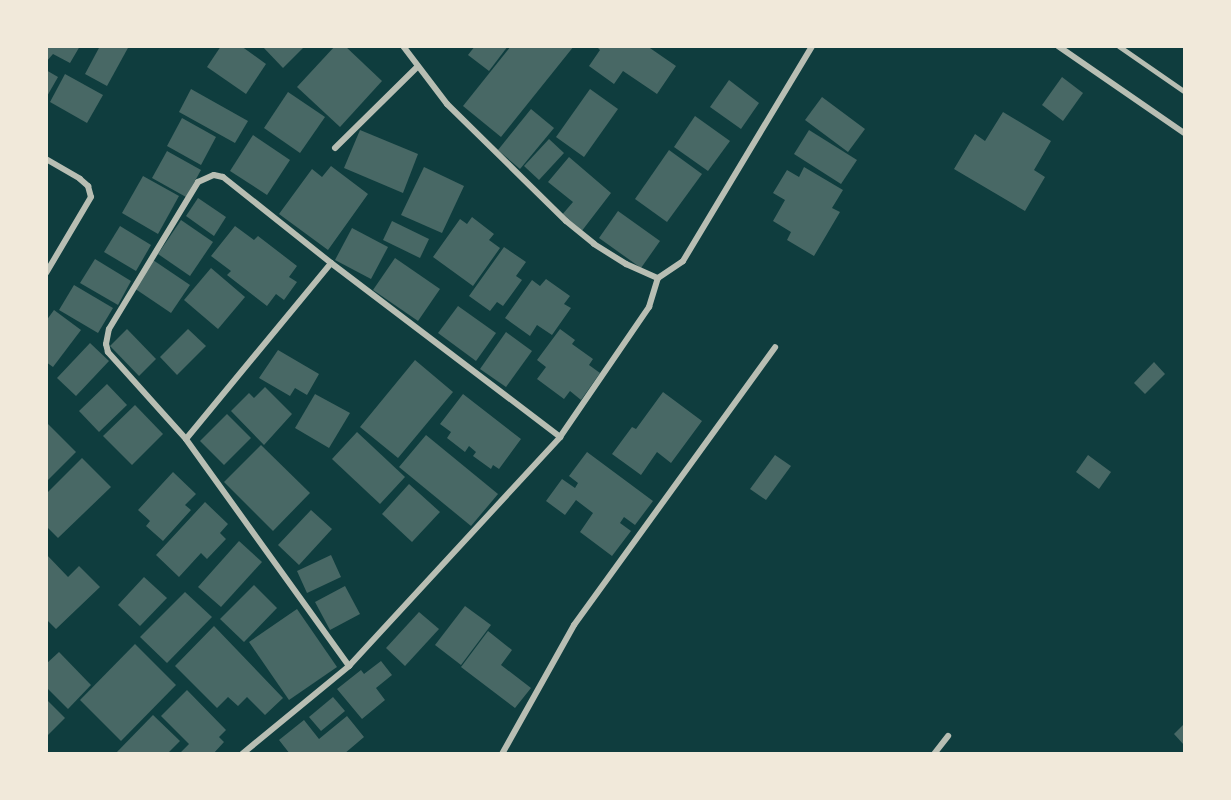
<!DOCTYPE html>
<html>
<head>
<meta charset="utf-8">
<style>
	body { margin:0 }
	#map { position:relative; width:1231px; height:800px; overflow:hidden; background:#0f3d3e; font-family:Jost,sans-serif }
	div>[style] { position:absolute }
	.building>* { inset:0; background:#486865 }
	.service>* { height:4.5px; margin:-2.25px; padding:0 2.25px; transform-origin:2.25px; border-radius:2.25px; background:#b8beb3 }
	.minor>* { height:6px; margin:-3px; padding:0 3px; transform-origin:3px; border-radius:3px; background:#b8beb3 }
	span { translate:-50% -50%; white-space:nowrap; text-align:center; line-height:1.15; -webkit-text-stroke:6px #f1e9da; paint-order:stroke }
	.frame { position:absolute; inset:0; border:48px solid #f1e9da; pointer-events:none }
</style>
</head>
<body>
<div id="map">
	<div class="building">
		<i style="clip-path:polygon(46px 46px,80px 46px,70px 63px,53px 54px,46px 62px)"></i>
		<i style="clip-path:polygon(100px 46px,129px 46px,107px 86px,85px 74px)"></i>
		<i style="clip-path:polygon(221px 46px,241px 46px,266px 64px,246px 94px,207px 67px)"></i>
		<i style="clip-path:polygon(262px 46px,305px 46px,283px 68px)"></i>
		<i style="clip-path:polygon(335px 46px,345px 46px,382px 81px,340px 127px,297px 87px)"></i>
		<i style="clip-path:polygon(475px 46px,508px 46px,489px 71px,468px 55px)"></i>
		<i style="clip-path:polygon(511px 46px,574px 46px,501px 137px,463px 106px)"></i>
		<i style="clip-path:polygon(596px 46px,647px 46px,676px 66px,657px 94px,623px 71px,614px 84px,589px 66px,600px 50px)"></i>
		<i style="clip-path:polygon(46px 70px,58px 77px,46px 98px)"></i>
		<i style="clip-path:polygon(65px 74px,103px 95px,87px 123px,50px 102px)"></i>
		<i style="clip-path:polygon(1062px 77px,1083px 93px,1063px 121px,1042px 105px)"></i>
		<i style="clip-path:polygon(729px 80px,759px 103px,741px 129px,710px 107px)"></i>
		<i style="clip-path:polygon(191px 89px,248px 121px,235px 143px,179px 112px)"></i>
		<i style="clip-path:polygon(590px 89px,618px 109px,584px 157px,556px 137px)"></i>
		<i style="clip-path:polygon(288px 92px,325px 117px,300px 153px,264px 128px)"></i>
		<i style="clip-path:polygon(822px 97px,865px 129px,848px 152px,805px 120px)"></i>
		<i style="clip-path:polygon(531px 109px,554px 128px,520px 169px,498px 150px)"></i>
		<i style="clip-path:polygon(1003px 112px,1051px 141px,1034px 170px,1045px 177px,1025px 211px,954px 169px,975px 134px,985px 141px)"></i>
		<i style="clip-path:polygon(695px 116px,730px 141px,708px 171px,674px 147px)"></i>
		<i style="clip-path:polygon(182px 118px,216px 137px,201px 165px,167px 146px)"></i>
		<i style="clip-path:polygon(360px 130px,418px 154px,403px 193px,344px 168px)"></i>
		<i style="clip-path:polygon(809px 130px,857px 160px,841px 184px,794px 154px)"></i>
		<i style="clip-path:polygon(253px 135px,290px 160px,267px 195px,230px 171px)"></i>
		<i style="clip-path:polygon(549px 139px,564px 153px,539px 180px,524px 166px)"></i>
		<i style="clip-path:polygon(669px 150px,702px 174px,667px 222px,635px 199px)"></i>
		<i style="clip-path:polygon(167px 151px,201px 170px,186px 197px,152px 178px)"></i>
		<i style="clip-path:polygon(569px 157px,611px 193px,581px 232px,561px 216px,573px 202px,548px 182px)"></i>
		<i style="clip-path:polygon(331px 166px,368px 194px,328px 250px,279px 214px,312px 169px,322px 177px)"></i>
		<i style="clip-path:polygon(424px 167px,464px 186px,442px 233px,401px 215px)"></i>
		<i style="clip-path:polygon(804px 167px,843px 190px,832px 208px,840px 212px,814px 256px,787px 240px,791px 232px,773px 221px,785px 200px,773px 193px,787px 170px,799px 177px)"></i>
		<i style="clip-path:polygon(143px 176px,179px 196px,158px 234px,122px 213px)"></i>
		<i style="clip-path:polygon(198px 198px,226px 217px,214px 236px,186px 216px)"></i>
		<i style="clip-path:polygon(618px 211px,660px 241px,641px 268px,599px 238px)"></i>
		<i style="clip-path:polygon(472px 217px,494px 234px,489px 240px,500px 248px,473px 286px,433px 257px,460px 219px,467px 224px)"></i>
		<i style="clip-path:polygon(181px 220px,213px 242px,190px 276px,158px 254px)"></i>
		<i style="clip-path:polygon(392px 221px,429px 239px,420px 258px,383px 240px)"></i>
		<i style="clip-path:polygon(120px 226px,151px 245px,136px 271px,104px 252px)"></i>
		<i style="clip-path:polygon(235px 226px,254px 240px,258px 236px,297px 266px,289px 277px,297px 282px,284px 300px,276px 294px,267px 306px,227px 275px,231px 271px,211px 256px)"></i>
		<i style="clip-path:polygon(352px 228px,388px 247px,371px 279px,335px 260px)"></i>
		<i style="clip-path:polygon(504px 247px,526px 262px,516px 276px,522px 280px,503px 306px,497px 302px,490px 311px,469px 296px)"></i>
		<i style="clip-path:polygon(395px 258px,440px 289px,418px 321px,373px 290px)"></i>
		<i style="clip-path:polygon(95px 259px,131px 281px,118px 305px,80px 283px)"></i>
		<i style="clip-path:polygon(153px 260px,190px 285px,171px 313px,134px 288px)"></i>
		<i style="clip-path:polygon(211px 268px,245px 297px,218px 329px,184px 300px)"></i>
		<i style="clip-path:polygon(546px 279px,570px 296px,564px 304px,571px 308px,552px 335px,537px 325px,530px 336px,505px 318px,532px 280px,540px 286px)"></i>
		<i style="clip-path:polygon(74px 285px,113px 308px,98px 333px,59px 310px)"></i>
		<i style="clip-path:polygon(458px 306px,496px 333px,476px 361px,438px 333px)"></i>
		<i style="clip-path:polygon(54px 310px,81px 330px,53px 367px,46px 362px,46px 321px)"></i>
		<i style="clip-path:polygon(127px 329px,156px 359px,139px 376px,110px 346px)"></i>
		<i style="clip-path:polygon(188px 329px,206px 346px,177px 375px,160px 357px)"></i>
		<i style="clip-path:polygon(560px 329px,575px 340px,572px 344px,593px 359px,589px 365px,600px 373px,581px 400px,570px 391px,564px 399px,537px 379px,546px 367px,537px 360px)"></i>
		<i style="clip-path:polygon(506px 332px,532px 351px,506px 387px,480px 369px)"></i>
		<i style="clip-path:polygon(90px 343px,109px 361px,76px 396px,57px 378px)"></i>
		<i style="clip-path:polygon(278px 350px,319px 374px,307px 395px,295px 388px,290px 396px,259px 378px)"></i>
		<i style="clip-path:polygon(415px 360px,453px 392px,398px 458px,360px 427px)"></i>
		<i style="clip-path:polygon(1154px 362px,1165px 374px,1145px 394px,1134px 383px)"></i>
		<i style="clip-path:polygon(107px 384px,127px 405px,99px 432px,79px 411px)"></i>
		<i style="clip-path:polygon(265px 387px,292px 414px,264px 445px,231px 411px,249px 393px,254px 398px)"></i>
		<i style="clip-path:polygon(663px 392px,702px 421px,671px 463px,657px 452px,641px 475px,612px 454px,632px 427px,636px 429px)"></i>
		<i style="clip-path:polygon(315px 394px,350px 413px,329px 448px,295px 428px)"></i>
		<i style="clip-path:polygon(463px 394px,521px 439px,499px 469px,493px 465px,491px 469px,473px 456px,476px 452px,469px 446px,465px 452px,447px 438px,451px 432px,440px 424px)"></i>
		<i style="clip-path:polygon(135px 405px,163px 434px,132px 465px,103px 436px)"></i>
		<i style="clip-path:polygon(227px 414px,251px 438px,224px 465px,200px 441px)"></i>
		<i style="clip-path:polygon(46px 422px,76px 452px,46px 482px)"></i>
		<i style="clip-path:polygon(357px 432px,405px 477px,380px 504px,332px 459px)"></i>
		<i style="clip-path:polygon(426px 435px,498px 494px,471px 526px,399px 467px)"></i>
		<i style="clip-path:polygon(261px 445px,310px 493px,273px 531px,224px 482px)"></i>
		<i style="clip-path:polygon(587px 452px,653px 501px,635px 525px,624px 517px,620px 523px,631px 531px,612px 556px,580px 532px,593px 513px,576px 500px,565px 515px,546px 501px,562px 479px,575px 488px,578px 483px,569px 476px)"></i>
		<i style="clip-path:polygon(775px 455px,791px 466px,766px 500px,750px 489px)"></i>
		<i style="clip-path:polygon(1088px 455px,1111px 472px,1099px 489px,1076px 472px)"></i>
		<i style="clip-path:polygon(82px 458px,111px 487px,58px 538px,46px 526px,46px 494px)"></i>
		<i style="clip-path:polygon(173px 472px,196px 494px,185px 505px,191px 510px,163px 541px,146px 526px,150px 521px,138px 510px)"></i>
		<i style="clip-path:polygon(409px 484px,440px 512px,412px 542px,382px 514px)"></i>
		<i style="clip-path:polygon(205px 502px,228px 524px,220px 533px,226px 539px,207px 559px,201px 553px,179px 577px,156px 555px)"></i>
		<i style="clip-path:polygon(311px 510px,332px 529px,299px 565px,278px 545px)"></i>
		<i style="clip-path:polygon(239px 541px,262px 562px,221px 607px,198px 587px)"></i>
		<i style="clip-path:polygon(46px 554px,68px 577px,79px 566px,100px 587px,56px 629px,46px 619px)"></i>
		<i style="clip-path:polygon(331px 555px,341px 577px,307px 593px,297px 571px)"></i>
		<i style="clip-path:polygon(144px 577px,167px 598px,140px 626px,118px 605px)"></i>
		<i style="clip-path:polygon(254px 585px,277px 608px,244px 642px,220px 619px)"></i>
		<i style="clip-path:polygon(345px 586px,360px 614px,330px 630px,315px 602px)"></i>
		<i style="clip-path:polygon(185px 592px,212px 617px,167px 663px,140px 637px)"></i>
		<i style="clip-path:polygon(465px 606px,491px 625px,461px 665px,435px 645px)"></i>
		<i style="clip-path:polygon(297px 609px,337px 667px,289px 700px,249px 642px)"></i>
		<i style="clip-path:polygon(419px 612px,439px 629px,405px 666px,386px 648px)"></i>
		<i style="clip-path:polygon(214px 626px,283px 698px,265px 715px,247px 697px,238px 706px,228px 697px,217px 708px,175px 666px)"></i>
		<i style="clip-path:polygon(488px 631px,512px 650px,501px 665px,531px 688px,515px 708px,461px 667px)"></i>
		<i style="clip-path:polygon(135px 644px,176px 685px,121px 741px,80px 700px)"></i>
		<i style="clip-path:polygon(59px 652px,91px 685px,68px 709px,46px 687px,46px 664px)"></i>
		<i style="clip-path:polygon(381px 661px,392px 675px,376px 688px,385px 700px,362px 719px,337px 689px,361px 670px,364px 674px)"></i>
		<i style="clip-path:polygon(187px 690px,226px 730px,219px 737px,224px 742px,213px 754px,179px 754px,189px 744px,161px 716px)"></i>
		<i style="clip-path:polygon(333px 697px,345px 711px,321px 731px,309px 717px)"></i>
		<i style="clip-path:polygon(46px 699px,65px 718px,46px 737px)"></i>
		<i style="clip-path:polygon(153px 715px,180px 741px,167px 754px,115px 754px)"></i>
		<i style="clip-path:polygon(347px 716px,364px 737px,344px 754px,290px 754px,279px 740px,304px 720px,319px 739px)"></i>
		<i style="clip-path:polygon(1184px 724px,1184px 745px,1174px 734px)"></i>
	</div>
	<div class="service">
		<i style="left:1119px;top:46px;width:79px;rotate:34.7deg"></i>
	</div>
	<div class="minor">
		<i style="left:403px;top:46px;width:73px;rotate:52.8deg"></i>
		<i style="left:447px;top:104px;width:167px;rotate:44.5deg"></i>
		<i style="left:566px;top:221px;width:36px;rotate:39deg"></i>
		<i style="left:594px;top:244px;width:38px;rotate:32deg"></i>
		<i style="left:626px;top:264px;width:35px;rotate:24deg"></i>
		<i style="left:1058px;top:46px;width:153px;rotate:34.6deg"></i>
		<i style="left:335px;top:148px;width:115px;rotate:-44.6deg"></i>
		<i style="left:46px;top:159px;width:39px;rotate:30deg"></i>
		<i style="left:80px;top:179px;width:11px;rotate:41deg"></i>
		<i style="left:88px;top:186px;width:11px;rotate:75deg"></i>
		<i style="left:91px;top:197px;width:88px;rotate:120.6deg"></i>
		<i style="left:658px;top:278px;width:30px;rotate:-34deg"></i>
		<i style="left:683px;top:261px;width:251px;rotate:-59deg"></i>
		<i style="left:186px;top:439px;width:228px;rotate:-50.5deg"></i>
		<i style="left:349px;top:666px;width:279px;rotate:-125.7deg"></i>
		<i style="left:186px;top:439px;width:117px;rotate:-131.9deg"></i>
		<i style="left:108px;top:352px;width:8px;rotate:-104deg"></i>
		<i style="left:106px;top:344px;width:15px;rotate:-79deg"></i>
		<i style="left:109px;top:329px;width:172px;rotate:-58.8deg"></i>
		<i style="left:198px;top:182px;width:17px;rotate:-24deg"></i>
		<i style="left:214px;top:175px;width:9px;rotate:13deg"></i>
		<i style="left:223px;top:177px;width:138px;rotate:38.5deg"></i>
		<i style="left:331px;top:263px;width:288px;rotate:37.2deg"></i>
		<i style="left:242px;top:754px;width:139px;rotate:-39.4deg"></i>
		<i style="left:349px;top:666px;width:311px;rotate:-47.3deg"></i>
		<i style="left:560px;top:437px;width:158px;rotate:-55.6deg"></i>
		<i style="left:649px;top:307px;width:30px;rotate:-73deg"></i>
		<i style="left:502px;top:754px;width:148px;rotate:-60.8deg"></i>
		<i style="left:574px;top:625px;width:343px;rotate:-54.1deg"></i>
		<i style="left:934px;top:754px;width:23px;rotate:-52deg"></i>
	</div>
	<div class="frame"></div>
</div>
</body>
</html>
